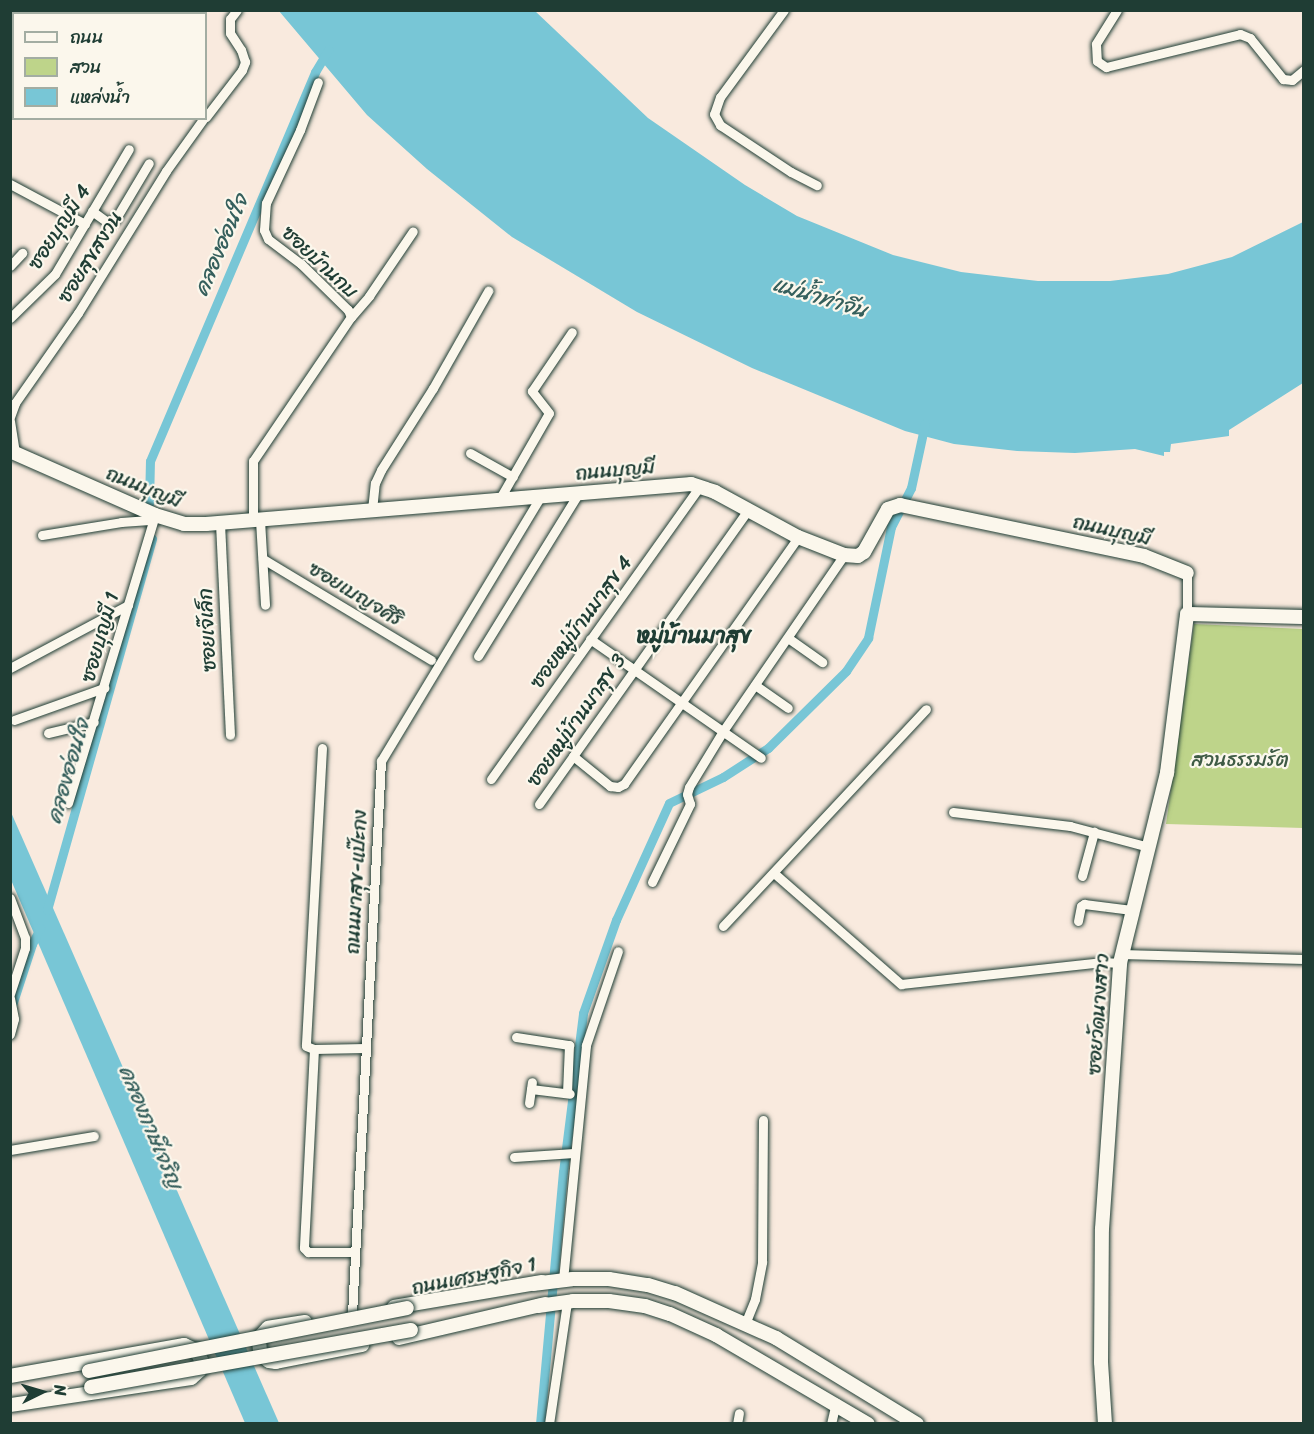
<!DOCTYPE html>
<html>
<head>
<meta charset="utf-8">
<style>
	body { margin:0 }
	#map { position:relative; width:1314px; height:1434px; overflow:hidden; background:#f9eade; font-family:Sriracha,"Playpen Sans Thai",sans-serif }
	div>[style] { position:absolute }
	.green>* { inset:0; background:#bed48a }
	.water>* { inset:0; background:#78c6d6 }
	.canal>* { height:9px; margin:-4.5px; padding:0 4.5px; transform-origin:4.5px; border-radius:4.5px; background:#78c6d6 }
	.roads { filter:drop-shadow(0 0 2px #1f3d34) drop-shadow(0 0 2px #1f3d34) }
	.street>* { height:9px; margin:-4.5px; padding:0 4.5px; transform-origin:4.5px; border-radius:4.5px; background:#fbf7ec }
	.secondary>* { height:14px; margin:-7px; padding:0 7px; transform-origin:7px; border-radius:7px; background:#fbf7ec }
	.bridges { filter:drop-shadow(0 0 2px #1f3d34) drop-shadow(0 0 2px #1f3d34) }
	.secondary-bridge>* { height:14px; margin:-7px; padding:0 7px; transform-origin:7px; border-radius:7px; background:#fbf7ec }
	span { translate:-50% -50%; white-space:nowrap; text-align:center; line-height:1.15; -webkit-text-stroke:4.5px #fbf7ec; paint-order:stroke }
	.street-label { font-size:20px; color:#1f3d34 }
	.park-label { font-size:20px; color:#3f5b45 }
	.water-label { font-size:21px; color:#355f5c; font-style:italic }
	.quarter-label { font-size:22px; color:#1f3d34; font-weight:700 }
	.frame { position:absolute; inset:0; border:12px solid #1f3d34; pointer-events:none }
	.legend { position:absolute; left:12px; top:12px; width:195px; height:108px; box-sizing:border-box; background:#fbf7ec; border:2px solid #a3ada2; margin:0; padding:8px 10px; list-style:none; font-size:18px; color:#1f3d34 }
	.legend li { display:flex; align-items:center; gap:12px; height:30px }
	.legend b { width:30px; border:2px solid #a3ada2 }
	.north { position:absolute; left:12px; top:1362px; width:60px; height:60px; -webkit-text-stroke:4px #fbf7ec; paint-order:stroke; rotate:85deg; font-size:16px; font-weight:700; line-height:24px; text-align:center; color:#1f3d34 }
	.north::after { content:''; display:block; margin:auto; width:21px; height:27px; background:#1f3d34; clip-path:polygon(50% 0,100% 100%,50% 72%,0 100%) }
</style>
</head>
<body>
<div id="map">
	<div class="green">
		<i style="clip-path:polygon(1194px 624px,1303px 629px,1303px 828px,1166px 824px)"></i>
	</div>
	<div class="water">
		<i style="clip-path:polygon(279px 11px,535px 11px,648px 118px,745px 185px,797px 216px,893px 255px,961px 272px,1038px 281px,1110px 281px,1168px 274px,1232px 257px,1303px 222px,1303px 383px,1229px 430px,1229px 436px,1171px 444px,1170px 452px,1164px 452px,1164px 456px,1135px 449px,1075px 453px,1017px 451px,954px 444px,905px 431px,752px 368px,637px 312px,512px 237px,427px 169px,367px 115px)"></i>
		<i style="clip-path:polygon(10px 810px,279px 1423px,245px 1423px,11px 880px)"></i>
	</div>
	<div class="canal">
		<i style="left:149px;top:504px;width:43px;rotate:-88.7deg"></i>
		<i style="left:150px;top:461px;width:423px;rotate:-67deg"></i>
		<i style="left:315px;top:72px;width:26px;rotate:-59deg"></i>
		<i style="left:47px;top:910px;width:386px;rotate:-74.2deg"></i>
		<i style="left:11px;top:1008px;width:67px;rotate:-71.8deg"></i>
		<i style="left:32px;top:944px;width:18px;rotate:-63deg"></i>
		<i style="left:540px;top:1424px;width:253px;rotate:-84.8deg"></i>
		<i style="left:563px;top:1172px;width:160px;rotate:-82.8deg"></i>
		<i style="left:583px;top:1013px;width:99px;rotate:-70.5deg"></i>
		<i style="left:616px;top:920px;width:128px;rotate:-65.6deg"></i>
		<i style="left:669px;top:803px;width:60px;rotate:-25.7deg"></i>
		<i style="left:723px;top:777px;width:54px;rotate:-32.8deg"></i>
		<i style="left:768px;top:748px;width:110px;rotate:-44.6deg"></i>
		<i style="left:846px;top:671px;width:40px;rotate:-56deg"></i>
		<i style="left:868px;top:638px;width:113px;rotate:-78.3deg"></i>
		<i style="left:891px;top:527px;width:44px;rotate:-62.9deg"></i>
		<i style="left:911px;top:488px;width:66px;rotate:-77.8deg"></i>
	</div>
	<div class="roads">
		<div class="street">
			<i style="left:784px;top:10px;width:108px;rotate:126.3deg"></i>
			<i style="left:720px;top:97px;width:18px;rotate:109deg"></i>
			<i style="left:714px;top:114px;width:13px;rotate:61deg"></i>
			<i style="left:720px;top:125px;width:85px;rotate:33.5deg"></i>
			<i style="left:791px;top:172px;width:29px;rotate:27deg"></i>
			<i style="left:1117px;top:10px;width:40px;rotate:122deg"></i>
			<i style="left:1096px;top:44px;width:17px;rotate:87deg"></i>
			<i style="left:1097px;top:61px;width:11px;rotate:34deg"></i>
			<i style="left:1106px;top:67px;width:138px;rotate:-13.8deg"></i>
			<i style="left:1240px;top:34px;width:11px;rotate:22deg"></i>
			<i style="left:1250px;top:38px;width:53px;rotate:51.2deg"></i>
			<i style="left:1283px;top:79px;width:9px;rotate:6deg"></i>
			<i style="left:1292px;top:80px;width:16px;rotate:-40deg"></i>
			<i style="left:206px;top:117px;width:59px;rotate:-52.5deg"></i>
			<i style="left:242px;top:70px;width:9px;rotate:-69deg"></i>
			<i style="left:245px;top:62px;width:13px;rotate:-108deg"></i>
			<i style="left:241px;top:50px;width:20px;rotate:-123deg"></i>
			<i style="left:230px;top:33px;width:14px;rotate:-90deg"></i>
			<i style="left:230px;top:19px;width:11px;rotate:-52deg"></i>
			<i style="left:10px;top:184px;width:85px;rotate:28.1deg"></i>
			<i style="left:92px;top:211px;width:19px;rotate:36deg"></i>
			<i style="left:107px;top:222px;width:8px;rotate:-14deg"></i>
			<i style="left:115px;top:220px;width:66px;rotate:-59.2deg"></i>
			<i style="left:10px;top:266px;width:18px;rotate:-47deg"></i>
			<i style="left:351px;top:317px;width:28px;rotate:-49deg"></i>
			<i style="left:369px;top:296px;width:78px;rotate:-55.9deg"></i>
			<i style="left:10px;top:318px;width:63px;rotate:-44.4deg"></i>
			<i style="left:55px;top:274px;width:145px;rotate:-59.4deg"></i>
			<i style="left:10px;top:417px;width:15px;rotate:-70deg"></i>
			<i style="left:15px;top:403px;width:110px;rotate:-55deg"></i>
			<i style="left:78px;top:313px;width:167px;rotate:-58.2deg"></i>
			<i style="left:166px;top:171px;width:65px;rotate:-54.4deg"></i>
			<i style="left:10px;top:421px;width:32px;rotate:81deg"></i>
			<i style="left:470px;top:453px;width:49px;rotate:29.2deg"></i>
			<i style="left:499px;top:500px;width:100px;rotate:-60.1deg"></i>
			<i style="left:549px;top:413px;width:28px;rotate:-128deg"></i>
			<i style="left:532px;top:391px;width:71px;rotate:-55.9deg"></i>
			<i style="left:372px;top:510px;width:27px;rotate:-84deg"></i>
			<i style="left:375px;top:483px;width:14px;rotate:-65deg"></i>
			<i style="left:381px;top:470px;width:97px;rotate:-57.6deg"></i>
			<i style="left:433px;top:388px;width:112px;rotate:-60.4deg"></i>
			<i style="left:253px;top:520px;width:59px;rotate:-90deg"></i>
			<i style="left:253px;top:461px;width:174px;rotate:-55.8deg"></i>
			<i style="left:351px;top:317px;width:8px;rotate:-113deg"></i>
			<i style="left:348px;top:310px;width:66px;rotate:-135.6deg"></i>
			<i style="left:301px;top:264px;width:41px;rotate:-142.9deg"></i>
			<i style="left:268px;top:239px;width:10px;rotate:-114deg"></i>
			<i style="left:264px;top:230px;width:27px;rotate:-86deg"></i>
			<i style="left:266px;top:203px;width:81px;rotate:-65deg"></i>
			<i style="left:300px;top:130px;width:51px;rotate:-69.4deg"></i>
			<i style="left:260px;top:520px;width:85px;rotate:86.6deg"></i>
			<i style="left:220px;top:523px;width:212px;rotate:87.3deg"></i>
			<i style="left:42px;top:535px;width:80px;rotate:-9.3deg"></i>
			<i style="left:121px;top:522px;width:32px;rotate:-4deg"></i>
			<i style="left:263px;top:559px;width:196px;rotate:31deg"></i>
			<i style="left:1187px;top:573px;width:41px;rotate:90deg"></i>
			<i style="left:788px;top:638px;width:42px;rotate:35.2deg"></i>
			<i style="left:590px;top:639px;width:208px;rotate:34.8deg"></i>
			<i style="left:478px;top:656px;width:190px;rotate:-58.3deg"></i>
			<i style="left:10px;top:668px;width:134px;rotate:-28.1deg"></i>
			<i style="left:755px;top:685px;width:40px;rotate:34.9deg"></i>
			<i style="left:14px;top:720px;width:96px;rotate:-19.6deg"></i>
			<i style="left:48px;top:733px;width:47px;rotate:-13.4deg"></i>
			<i style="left:322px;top:748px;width:298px;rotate:93.1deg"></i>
			<i style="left:306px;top:1046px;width:9px;rotate:21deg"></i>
			<i style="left:314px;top:1049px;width:51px;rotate:-1.1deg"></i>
			<i style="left:573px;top:756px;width:48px;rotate:39deg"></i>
			<i style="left:610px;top:786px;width:8px;rotate:7deg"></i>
			<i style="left:618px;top:787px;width:7px;rotate:-27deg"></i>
			<i style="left:624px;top:784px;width:302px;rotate:-54.8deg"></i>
			<i style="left:491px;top:779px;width:360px;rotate:-54.5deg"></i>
			<i style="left:68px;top:803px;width:301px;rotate:-73.2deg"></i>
			<i style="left:539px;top:804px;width:359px;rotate:-54.6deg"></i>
			<i style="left:953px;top:812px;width:118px;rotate:6.8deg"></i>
			<i style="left:1070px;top:826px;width:82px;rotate:14.9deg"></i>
			<i style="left:774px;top:873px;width:169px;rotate:41.2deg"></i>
			<i style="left:901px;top:984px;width:203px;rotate:-6.2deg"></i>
			<i style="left:1103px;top:962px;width:17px;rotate:3deg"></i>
			<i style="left:1082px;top:876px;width:46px;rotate:-74.7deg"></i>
			<i style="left:652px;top:882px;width:87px;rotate:-64deg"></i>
			<i style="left:690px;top:804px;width:10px;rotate:-107deg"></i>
			<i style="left:687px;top:794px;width:7px;rotate:-74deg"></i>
			<i style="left:689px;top:787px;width:66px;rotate:-58.7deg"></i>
			<i style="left:723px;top:731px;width:214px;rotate:-55.5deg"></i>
			<i style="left:10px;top:898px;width:43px;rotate:69.4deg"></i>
			<i style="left:25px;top:938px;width:10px;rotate:90deg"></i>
			<i style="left:25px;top:948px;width:48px;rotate:108.1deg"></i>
			<i style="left:1078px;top:921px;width:15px;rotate:-79deg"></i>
			<i style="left:1081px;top:906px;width:4px;rotate:-34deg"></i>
			<i style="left:1084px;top:904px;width:48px;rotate:7.1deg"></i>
			<i style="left:723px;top:926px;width:297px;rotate:-46.9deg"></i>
			<i style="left:1121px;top:954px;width:183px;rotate:1.6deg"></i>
			<i style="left:10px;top:998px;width:21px;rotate:79deg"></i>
			<i style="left:14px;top:1019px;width:16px;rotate:105deg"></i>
			<i style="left:516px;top:1037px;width:54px;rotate:8.6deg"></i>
			<i style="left:569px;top:1045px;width:48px;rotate:92.4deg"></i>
			<i style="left:314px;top:1049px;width:199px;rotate:92.9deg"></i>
			<i style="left:304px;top:1248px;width:6px;rotate:45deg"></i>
			<i style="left:308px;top:1252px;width:46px"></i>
			<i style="left:531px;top:1089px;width:39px;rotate:7deg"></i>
			<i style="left:529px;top:1103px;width:21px;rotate:-82deg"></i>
			<i style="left:10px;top:1150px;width:85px;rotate:-9.5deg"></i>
			<i style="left:514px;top:1157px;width:60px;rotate:-3.8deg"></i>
			<i style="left:563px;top:1280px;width:236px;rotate:-84.4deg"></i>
			<i style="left:586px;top:1045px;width:99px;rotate:-71.2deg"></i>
			<i style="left:352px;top:1314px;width:554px;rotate:-87deg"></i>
			<i style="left:381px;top:761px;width:310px;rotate:-58.9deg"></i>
			<i style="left:745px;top:1324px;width:27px;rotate:-68deg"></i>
			<i style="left:755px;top:1299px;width:38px;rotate:-79deg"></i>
			<i style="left:762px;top:1262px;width:142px;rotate:-89.6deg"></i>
			<i style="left:549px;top:1424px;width:123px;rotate:-81.6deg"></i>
			<i style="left:737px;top:1424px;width:11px;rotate:-80deg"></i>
			<i style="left:831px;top:1424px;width:22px;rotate:-77deg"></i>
		</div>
		<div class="secondary">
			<i style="left:10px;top:451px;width:158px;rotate:23.8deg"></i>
			<i style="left:155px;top:515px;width:30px;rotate:17deg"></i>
			<i style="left:184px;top:524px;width:22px"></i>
			<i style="left:206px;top:524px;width:487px;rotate:-4.7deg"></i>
			<i style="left:691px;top:484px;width:25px;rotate:18deg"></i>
			<i style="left:715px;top:492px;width:94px;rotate:28.5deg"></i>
			<i style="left:798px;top:537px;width:49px;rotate:21.4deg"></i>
			<i style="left:844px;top:555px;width:14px;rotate:4deg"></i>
			<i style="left:858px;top:556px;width:7px;rotate:-34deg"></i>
			<i style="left:864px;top:552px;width:49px;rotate:-60.8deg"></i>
			<i style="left:888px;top:509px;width:13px;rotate:-18deg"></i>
			<i style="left:900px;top:505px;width:249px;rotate:11.8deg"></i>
			<i style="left:1144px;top:556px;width:46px;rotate:21.6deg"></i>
			<i style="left:533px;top:1284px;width:39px;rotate:-7deg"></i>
			<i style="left:572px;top:1279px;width:37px"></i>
			<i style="left:609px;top:1279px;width:39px;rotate:9deg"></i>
			<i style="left:648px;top:1285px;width:28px;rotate:17deg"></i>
			<i style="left:675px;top:1293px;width:111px;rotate:24deg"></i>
			<i style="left:776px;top:1338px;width:165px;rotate:31.4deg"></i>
			<i style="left:538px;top:1306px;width:35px;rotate:-8deg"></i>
			<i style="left:573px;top:1301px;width:36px"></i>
			<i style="left:609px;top:1301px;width:36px;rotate:8deg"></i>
			<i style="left:645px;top:1306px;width:26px;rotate:18deg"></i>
			<i style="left:670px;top:1314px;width:51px;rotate:24.5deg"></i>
			<i style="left:716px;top:1335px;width:176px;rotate:30.4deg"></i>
			<i style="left:394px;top:1307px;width:150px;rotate:-9.6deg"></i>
			<i style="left:305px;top:1322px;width:37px;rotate:171deg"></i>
			<i style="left:268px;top:1328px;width:13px;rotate:132deg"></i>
			<i style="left:259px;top:1338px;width:15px;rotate:86deg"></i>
			<i style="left:260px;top:1353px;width:12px;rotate:42deg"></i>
			<i style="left:269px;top:1361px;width:7px;rotate:8deg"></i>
			<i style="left:276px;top:1362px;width:88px;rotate:-11.2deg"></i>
			<i style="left:399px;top:1338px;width:150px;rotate:-13.1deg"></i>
			<i style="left:10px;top:1376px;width:177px;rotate:-10.1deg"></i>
			<i style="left:184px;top:1345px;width:13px;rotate:23deg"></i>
			<i style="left:196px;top:1350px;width:11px;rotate:63deg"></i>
			<i style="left:201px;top:1360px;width:10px;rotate:96deg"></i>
			<i style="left:200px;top:1370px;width:12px;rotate:138deg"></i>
			<i style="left:191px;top:1378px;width:183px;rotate:171.5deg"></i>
			<i style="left:1105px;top:1424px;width:62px;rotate:-93.7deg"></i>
			<i style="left:1101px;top:1362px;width:133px;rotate:-89.6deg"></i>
			<i style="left:1102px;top:1229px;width:267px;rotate:-86.1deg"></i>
			<i style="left:1120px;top:963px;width:196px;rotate:-76.1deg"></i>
			<i style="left:1167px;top:773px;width:160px;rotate:-82.8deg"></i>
			<i style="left:1187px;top:614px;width:117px;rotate:1.5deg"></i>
		</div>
	</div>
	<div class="bridges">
		<div class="secondary-bridge">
			<i style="left:89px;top:1371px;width:324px;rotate:-11.2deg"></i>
			<i style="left:91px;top:1387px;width:325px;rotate:-10.1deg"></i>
		</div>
	</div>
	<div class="street-label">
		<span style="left:59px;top:227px;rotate:-57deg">ซอยบุญมี 4</span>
		<span style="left:90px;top:257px;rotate:-58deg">ซอยสุขสงวน</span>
		<span style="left:320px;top:262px;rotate:43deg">ซอยบ้านกบ</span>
		<span style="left:615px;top:470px;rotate:-5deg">ถนนบุญมี</span>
		<span style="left:144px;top:487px;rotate:22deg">ถนนบุญมี</span>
		<span style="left:1112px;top:530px;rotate:13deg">ถนนบุญมี</span>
		<span style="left:356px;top:594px;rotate:31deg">ซอยเบญจศิริ</span>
		<span style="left:581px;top:622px;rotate:-54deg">ซอยหมู่บ้านมาสุข 4</span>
		<span style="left:207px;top:630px;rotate:-93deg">ซอยเจ๊เล็ก</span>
		<span style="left:100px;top:637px;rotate:-74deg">ซอยบุญมี 1</span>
		<span style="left:576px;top:720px;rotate:-55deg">ซอยหมู่บ้านมาสุข 3</span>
		<span style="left:356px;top:882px;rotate:-87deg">ถนนมาสุข-แป๊ะกง</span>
		<span style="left:1098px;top:1014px;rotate:-86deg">ซอยวัดนางสาว</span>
		<span style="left:474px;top:1276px;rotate:-11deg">ถนนเศรษฐกิจ 1</span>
	</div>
	<div class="park-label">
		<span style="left:1240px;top:759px">สวนธรรมรัต</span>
	</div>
	<div class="water-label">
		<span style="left:221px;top:245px;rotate:-67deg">คลองอ่อนใจ</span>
		<span style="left:820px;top:297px;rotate:17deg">แม่น้ำท่าจีน</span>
		<span style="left:68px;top:771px;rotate:-74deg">คลองอ่อนใจ</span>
		<span style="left:151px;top:1127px;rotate:67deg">คลองภาษีเจริญ</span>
	</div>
	<div class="quarter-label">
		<span style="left:694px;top:636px">หมู่บ้านมาสุข</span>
	</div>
	<div class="frame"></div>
	<ul class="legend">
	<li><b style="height:8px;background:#fbf7ec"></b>ถนน</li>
	<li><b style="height:16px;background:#bed48a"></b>สวน</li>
	<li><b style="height:16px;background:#78c6d6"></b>แหล่งน้ำ</li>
	</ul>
	<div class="north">N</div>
</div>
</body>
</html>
